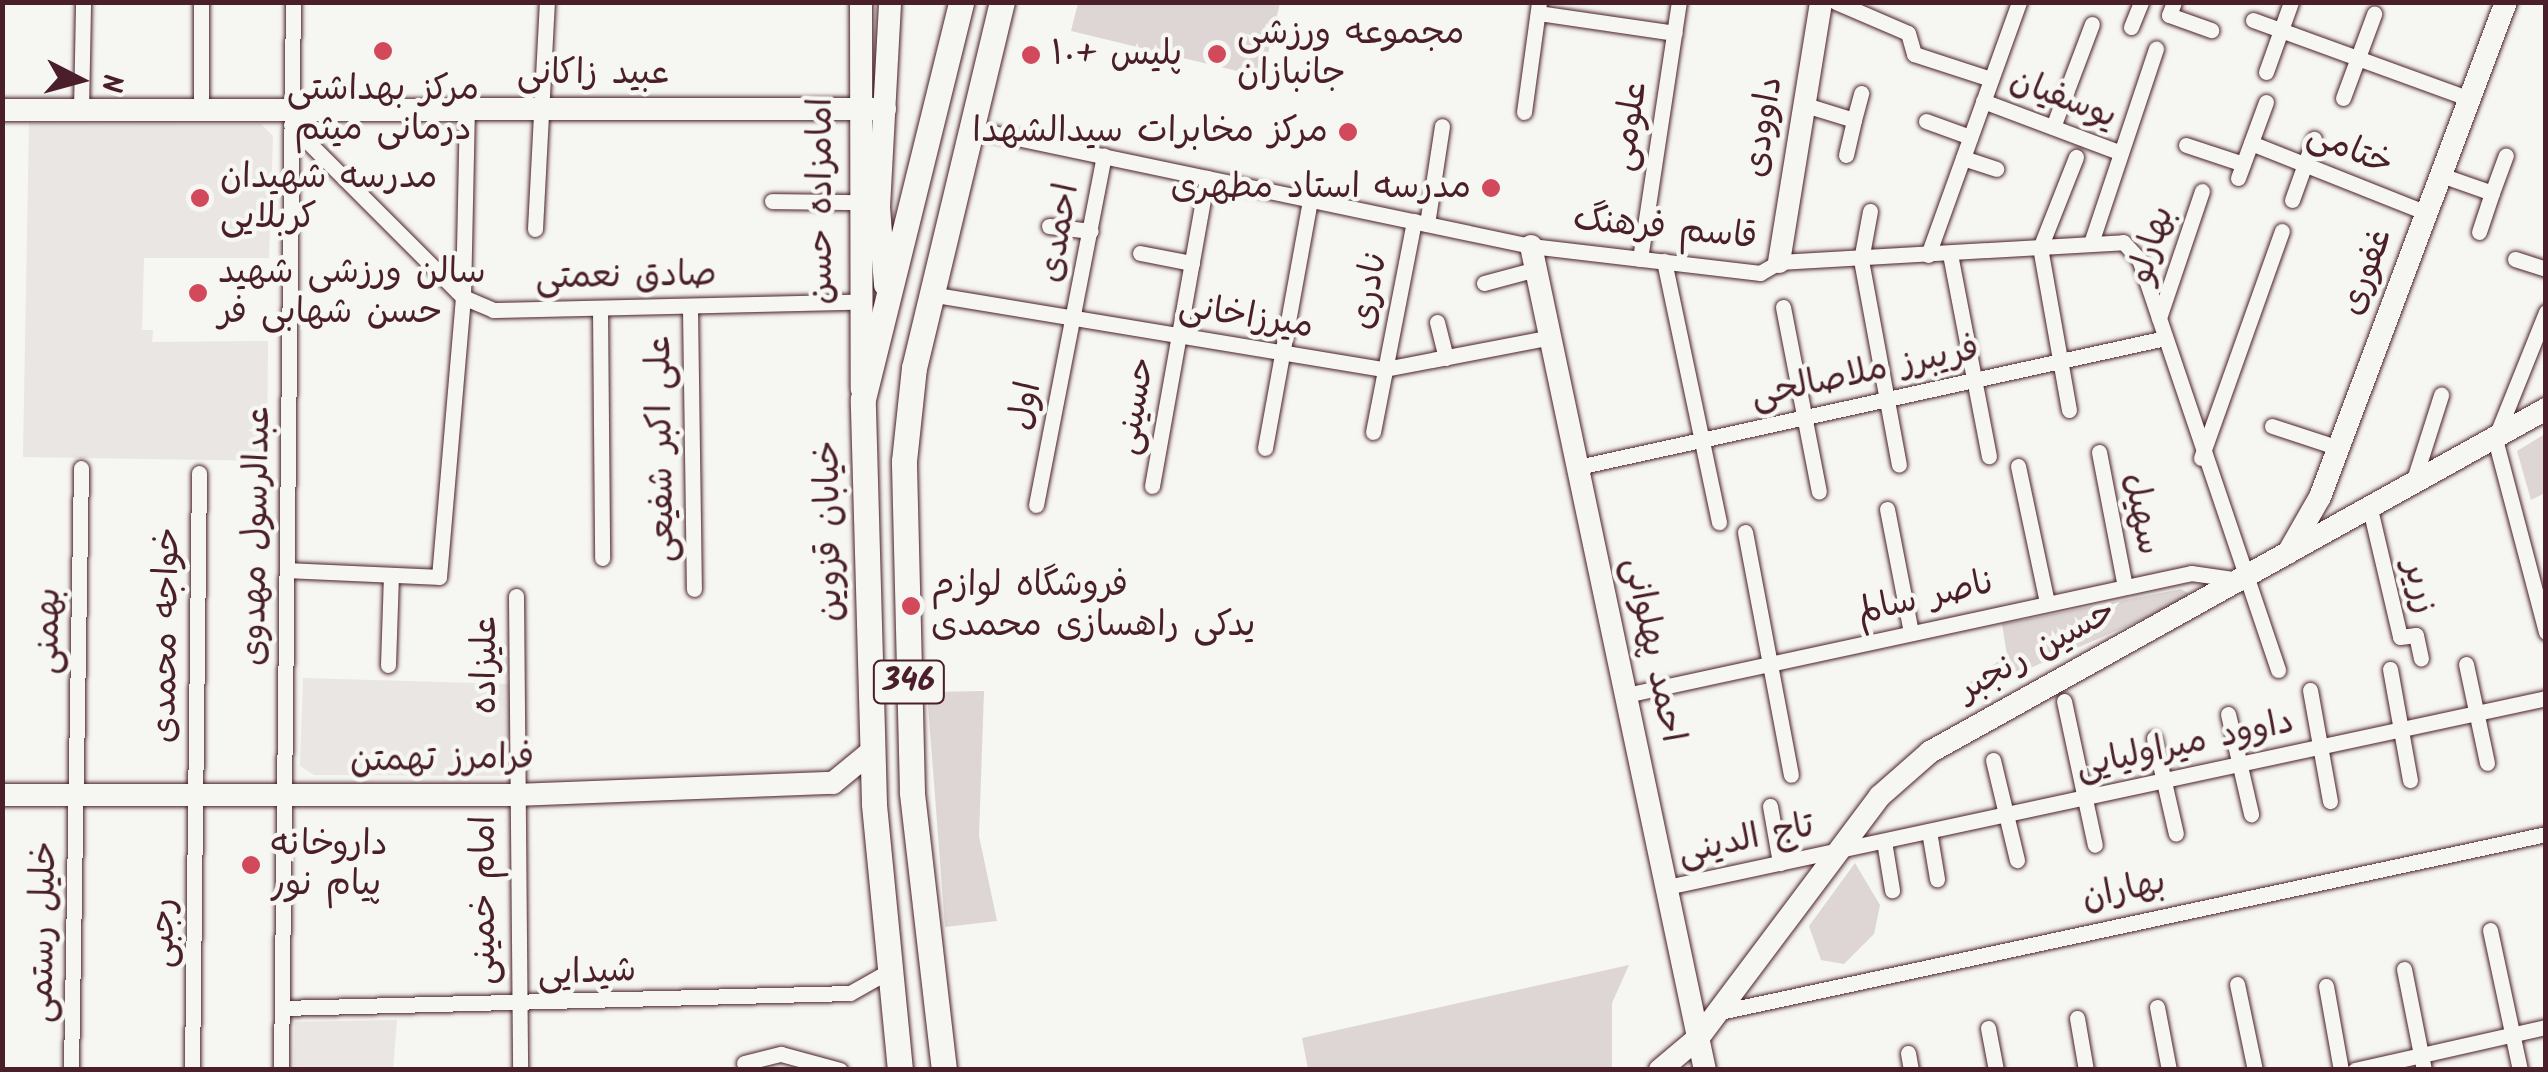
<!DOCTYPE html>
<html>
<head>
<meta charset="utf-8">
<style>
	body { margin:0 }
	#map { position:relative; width:2548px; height:1072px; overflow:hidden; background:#f6f6f2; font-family:Kalam,"Playpen Sans Arabic",sans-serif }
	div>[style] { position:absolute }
	.built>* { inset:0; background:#e9e6e3 }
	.green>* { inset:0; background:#ddd6d5 }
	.roads { filter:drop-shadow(0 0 2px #4a1f2b) drop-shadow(0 0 2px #4a1f2b) }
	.street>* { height:15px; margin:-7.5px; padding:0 7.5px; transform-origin:7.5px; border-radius:7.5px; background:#f6f6f2 }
	.secondary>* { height:22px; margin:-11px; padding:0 11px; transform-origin:11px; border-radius:11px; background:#f6f6f2 }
	.primary>* { height:25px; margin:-12.5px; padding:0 12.5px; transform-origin:12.5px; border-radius:12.5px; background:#f6f6f2 }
	.dots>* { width:28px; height:28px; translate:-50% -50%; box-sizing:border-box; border:5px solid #f6f6f2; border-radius:50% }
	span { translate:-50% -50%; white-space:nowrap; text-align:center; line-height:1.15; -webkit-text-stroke:9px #f6f6f2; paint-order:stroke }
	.shield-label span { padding:2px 8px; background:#f6f6f2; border:2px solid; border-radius:8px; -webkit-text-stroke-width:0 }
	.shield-label { font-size:32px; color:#4a1f2b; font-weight:700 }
	.poi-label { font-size:35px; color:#4a1f2b }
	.left { translate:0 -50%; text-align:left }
	.right { translate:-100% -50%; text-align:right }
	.street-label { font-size:35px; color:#4a1f2b }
	.frame { position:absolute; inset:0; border:5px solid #4a1f2b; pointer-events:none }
	.north { position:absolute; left:30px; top:30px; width:100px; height:100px; -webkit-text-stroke:8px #f6f6f2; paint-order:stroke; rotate:96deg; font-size:28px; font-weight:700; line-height:40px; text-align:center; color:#4a1f2b }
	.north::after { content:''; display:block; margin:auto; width:35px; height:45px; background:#4a1f2b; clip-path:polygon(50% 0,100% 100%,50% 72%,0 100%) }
</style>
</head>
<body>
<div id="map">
	<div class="built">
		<i style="clip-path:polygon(29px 123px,261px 124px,273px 136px,269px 258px,144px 258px,142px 330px,153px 330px,152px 342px,268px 341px,267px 461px,23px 457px)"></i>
		<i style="clip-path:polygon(303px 678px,511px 684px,508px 776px,314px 775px,300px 766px)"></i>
		<i style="clip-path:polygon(397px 1020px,393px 1069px,294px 1069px,295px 1022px)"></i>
	</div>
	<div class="green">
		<i style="clip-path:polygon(1078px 3px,1078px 2px,1280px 3px,1262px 77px,1071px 31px)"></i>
		<i style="clip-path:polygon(2545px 434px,2545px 493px,2531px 500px,2517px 451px)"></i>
		<i style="clip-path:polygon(2181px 589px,2191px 595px,2186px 601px,1970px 694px,1966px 685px,2007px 655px,2002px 624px)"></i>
		<i style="clip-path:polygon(984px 691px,979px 836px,997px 921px,945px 927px,927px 692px)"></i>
		<i style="clip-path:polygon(1855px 863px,1880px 905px,1874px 934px,1844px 964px,1821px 960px,1809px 926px)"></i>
		<i style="clip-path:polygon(1629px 965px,1612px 1003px,1612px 1069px,1308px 1069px,1302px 1038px)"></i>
	</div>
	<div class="roads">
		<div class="street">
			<i style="left:1836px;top:2px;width:78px;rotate:23.3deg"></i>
			<i style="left:1908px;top:33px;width:22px;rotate:74deg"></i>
			<i style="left:1914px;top:54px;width:81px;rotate:18deg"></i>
			<i style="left:2174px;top:2px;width:14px;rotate:111deg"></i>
			<i style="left:2169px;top:15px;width:45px;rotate:19.7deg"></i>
			<i style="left:1538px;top:13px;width:138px;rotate:8.3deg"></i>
			<i style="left:2253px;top:20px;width:231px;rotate:20deg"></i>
			<i style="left:2131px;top:27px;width:27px;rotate:-68deg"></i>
			<i style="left:2266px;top:72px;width:74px;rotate:-70.3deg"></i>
			<i style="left:2343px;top:98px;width:90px;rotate:-69.7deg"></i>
			<i style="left:1983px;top:101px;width:147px;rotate:20.6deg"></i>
			<i style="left:1802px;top:104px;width:54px;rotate:17.1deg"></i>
			<i style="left:1854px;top:120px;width:28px;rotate:-75deg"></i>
			<i style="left:81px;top:110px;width:108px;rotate:-88.9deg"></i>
			<i style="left:201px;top:110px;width:108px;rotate:-90deg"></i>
			<i style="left:1524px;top:112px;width:111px;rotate:-82.2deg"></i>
			<i style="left:1926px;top:121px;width:47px;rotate:20deg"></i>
			<i style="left:291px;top:125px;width:243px;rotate:45deg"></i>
			<i style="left:463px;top:297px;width:33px;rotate:23deg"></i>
			<i style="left:493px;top:310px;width:363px;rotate:-1.3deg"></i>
			<i style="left:2053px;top:127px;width:110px;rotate:-69.3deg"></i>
			<i style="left:969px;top:128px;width:574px;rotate:11.86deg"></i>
			<i style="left:1531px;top:246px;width:231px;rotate:6.7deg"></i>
			<i style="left:1760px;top:273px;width:22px;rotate:-30deg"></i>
			<i style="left:1779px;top:262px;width:345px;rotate:-3.3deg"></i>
			<i style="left:2123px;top:242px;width:23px;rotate:47deg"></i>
			<i style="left:2139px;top:259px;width:434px;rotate:71.3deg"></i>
			<i style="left:2251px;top:143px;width:189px;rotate:21.7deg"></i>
			<i style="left:2186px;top:145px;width:60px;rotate:18.4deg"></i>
			<i style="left:1846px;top:155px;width:36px;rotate:-77deg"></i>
			<i style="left:1963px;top:158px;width:35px;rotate:18deg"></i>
			<i style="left:2441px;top:175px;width:54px;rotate:19.4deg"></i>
			<i style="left:2492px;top:193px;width:40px;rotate:-69.8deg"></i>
			<i style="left:2238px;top:178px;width:81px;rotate:-69.8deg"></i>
			<i style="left:2292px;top:200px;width:65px;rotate:-70.2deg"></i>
			<i style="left:772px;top:201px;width:85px;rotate:0.7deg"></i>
			<i style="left:1870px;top:211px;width:50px;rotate:100.4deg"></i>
			<i style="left:1861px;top:260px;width:208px;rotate:79.5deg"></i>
			<i style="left:1427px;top:224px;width:99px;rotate:-81.3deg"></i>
			<i style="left:1049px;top:226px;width:42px;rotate:6.8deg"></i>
			<i style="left:535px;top:229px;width:227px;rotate:-87deg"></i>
			<i style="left:2479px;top:232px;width:41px;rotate:-71.6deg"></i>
			<i style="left:2091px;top:243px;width:205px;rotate:-71.5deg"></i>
			<i style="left:1140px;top:253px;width:53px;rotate:10.9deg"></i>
			<i style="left:1950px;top:254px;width:206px;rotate:79.1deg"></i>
			<i style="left:1928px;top:255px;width:269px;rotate:-70.2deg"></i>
			<i style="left:1640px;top:259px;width:260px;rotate:-81.4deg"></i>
			<i style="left:2515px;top:259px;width:33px;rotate:18deg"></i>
			<i style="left:1664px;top:261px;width:267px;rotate:78.1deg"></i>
			<i style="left:1484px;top:283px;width:54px;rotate:-15.1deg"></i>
			<i style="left:930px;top:294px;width:461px;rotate:9.4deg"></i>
			<i style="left:1385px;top:369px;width:169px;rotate:-10.9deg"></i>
			<i style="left:1783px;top:307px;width:188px;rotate:79deg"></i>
			<i style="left:690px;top:308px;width:281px;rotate:89.2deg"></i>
			<i style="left:600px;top:309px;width:249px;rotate:89.5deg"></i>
			<i style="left:2546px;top:312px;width:137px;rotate:111.9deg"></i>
			<i style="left:2495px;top:439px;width:200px;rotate:75.2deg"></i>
			<i style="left:2159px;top:318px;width:134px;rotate:-71.3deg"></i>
			<i style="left:1437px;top:322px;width:37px;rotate:76deg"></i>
			<i style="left:2069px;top:410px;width:165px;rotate:-100.1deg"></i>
			<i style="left:2040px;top:248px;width:98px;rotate:-68.4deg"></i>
			<i style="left:2272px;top:426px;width:71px;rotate:18.2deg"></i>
			<i style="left:1373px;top:432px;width:215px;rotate:-79deg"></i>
			<i style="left:1265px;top:448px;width:252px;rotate:-79.7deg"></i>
			<i style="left:2099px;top:452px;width:137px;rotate:79.1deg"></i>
			<i style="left:2201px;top:458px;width:241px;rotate:-70.4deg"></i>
			<i style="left:2018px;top:466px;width:139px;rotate:78deg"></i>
			<i style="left:1578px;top:467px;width:601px;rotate:-12.39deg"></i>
			<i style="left:1152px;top:486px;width:313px;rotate:-79.9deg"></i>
			<i style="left:2412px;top:486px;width:96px;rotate:-72.3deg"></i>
			<i style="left:1036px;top:505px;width:356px;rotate:-79deg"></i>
			<i style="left:1887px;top:509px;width:126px;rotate:79deg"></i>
			<i style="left:2371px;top:513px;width:127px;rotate:76.8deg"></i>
			<i style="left:2400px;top:637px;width:16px;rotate:-7deg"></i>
			<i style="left:2416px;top:635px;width:24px;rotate:78deg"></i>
			<i style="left:1745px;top:532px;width:247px;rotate:79.3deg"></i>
			<i style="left:287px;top:570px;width:152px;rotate:2.6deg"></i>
			<i style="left:439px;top:577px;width:281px;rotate:-85.1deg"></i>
			<i style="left:463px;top:297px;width:187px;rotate:-88.8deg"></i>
			<i style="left:516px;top:596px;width:474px;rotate:89.5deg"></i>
			<i style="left:2466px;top:664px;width:101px;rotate:78deg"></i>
			<i style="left:388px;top:665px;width:90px;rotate:-88.1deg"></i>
			<i style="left:2390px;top:669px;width:113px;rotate:79.8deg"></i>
			<i style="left:2310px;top:690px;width:113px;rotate:79.8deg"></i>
			<i style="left:1626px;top:695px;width:578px;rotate:-12.18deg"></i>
			<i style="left:2191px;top:573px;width:49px;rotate:8.1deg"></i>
			<i style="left:2064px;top:701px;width:147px;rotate:77.9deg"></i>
			<i style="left:2228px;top:714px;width:103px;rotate:77deg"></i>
			<i style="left:2154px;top:738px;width:98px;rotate:77.1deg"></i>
			<i style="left:1993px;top:760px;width:103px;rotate:76.5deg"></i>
			<i style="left:1770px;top:806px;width:58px;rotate:80deg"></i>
			<i style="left:1929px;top:831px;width:49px;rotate:80.5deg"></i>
			<i style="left:1884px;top:841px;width:50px;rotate:80.7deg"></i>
			<i style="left:1667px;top:887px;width:899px;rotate:-12.13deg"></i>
			<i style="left:2490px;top:930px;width:143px;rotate:77.9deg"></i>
			<i style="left:2404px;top:969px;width:103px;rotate:78.8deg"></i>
			<i style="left:2237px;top:984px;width:88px;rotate:78.2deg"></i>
			<i style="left:2326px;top:986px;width:85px;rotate:79.9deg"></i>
			<i style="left:2157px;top:1007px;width:64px;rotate:79.2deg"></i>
			<i style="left:282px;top:1008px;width:568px;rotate:-1.51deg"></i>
			<i style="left:850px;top:993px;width:45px;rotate:-29.4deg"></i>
			<i style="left:1720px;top:1012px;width:845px;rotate:-12.16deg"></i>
			<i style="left:2077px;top:1018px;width:53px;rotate:80.2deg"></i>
			<i style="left:1988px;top:1028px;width:43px;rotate:79.2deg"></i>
			<i style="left:1908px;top:1053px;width:17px;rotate:80deg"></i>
			<i style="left:744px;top:1063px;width:38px;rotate:-14deg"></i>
			<i style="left:781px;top:1054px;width:61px;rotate:15.2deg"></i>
			<i style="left:71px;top:1070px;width:602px;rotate:-89.05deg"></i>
			<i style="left:192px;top:1070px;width:597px;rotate:-89.33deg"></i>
			<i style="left:281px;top:1070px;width:1068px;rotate:-89.36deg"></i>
			<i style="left:2355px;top:1070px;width:196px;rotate:-12.7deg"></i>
		</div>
		<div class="secondary">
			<i style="left:861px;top:2px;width:387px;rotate:89.9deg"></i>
			<i style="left:2px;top:110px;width:883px;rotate:-0.06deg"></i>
			<i style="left:1531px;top:246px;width:842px;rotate:78.08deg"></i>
			<i style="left:1779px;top:262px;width:263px;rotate:-80.8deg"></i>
			<i style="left:885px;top:285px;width:78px;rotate:-94.4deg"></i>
			<i style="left:879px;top:207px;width:205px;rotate:-86.9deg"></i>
			<i style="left:2288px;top:553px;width:64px;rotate:-60.3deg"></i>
			<i style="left:2320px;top:497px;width:529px;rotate:-69.41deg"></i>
			<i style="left:2px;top:795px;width:513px"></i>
			<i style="left:515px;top:795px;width:318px;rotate:-2.2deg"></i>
			<i style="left:833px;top:783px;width:50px;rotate:-39.4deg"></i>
			<i style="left:1660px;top:1070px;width:51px;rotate:-40.2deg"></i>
			<i style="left:1699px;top:1037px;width:301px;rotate:-53.1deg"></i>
			<i style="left:1880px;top:796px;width:67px;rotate:-41.3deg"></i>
			<i style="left:1930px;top:752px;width:705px;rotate:-29.11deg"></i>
		</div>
		<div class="primary">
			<i style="left:900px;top:1070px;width:268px;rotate:-95.6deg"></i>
			<i style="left:874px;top:803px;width:404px;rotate:-91.6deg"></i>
			<i style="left:863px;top:399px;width:409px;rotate:-76.1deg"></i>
			<i style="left:944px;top:1070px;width:280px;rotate:-96.6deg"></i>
			<i style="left:912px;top:792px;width:331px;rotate:-91.4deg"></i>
			<i style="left:904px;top:461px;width:94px;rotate:-83.9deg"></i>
			<i style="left:914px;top:368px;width:376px;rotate:-76.5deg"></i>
		</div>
	</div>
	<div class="dots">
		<i style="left:383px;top:51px;background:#d1495b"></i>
		<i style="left:1217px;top:54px;background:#d1495b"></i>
		<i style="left:1031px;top:55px;background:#d1495b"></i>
		<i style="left:1348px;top:132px;background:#d1495b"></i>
		<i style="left:1491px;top:188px;background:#d1495b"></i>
		<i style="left:200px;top:198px;background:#d1495b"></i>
		<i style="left:198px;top:293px;background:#d1495b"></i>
		<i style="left:911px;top:606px;background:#d1495b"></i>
		<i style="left:251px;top:865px;background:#d1495b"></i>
	</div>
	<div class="shield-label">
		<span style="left:909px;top:682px">346</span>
	</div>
	<div class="poi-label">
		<span class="left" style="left:1237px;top:54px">مجموعه ورزشی<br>جانبازان</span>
		<span class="left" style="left:1051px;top:55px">پلیس +۱۰</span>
		<span style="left:383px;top:110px">مرکز بهداشتی<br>درمانی میثم</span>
		<span class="right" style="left:1328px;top:132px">مرکز مخابرات سیدالشهدا</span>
		<span class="left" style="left:220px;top:198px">مدرسه شهیدان<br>کربلایی</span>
		<span class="right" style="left:1471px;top:188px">مدرسه استاد مطهری</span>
		<span class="left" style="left:218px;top:293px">سالن ورزشی شهید<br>حسن شهابی فر</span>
		<span class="left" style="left:931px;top:606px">فروشگاه لوازم<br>یدکی راهسازی محمدی</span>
		<span class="left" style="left:271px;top:865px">داروخانه<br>پیام نور</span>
	</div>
	<div class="street-label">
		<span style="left:593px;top:74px">عبید زاکانی</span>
		<span style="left:2063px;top:99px;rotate:21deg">یوسفیان</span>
		<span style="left:1630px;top:126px;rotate:-81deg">علومی</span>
		<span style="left:1764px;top:127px;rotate:-81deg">داوودی</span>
		<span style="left:2350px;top:150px;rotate:22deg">ختامی</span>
		<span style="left:822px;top:201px;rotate:-90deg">امامزاده حسن</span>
		<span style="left:1665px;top:229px;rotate:6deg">قاسم فرهنگ</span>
		<span style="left:1060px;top:233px;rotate:-80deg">احمدی</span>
		<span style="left:2152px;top:245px;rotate:-72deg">بهارلو</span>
		<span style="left:2367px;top:272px;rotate:-69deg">غفوری</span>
		<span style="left:626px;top:277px;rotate:-1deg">صادق نعمتی</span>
		<span style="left:1370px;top:290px;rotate:-79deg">نادری</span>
		<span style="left:1246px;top:317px;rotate:9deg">میرزاخانی</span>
		<span style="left:1865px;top:373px;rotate:-12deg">فریبرز ملاصالحی</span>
		<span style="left:1026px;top:406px;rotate:-78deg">اول</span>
		<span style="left:1136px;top:406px;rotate:-80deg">حسینی</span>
		<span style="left:662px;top:449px;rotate:-91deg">علی اکبر شفیعی</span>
		<span style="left:2141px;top:514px;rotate:79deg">سهیل</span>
		<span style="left:830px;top:531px;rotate:-91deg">خیابان قزوین</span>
		<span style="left:257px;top:536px;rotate:-89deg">عبدالرسول مهدوی</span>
		<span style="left:2419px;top:587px;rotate:77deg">زریر</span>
		<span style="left:1926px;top:598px;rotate:-13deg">ناصر سالم</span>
		<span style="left:49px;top:631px;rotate:-89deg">بهمنی</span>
		<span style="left:167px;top:635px;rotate:-89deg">خواجه محمدی</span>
		<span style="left:1653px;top:650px;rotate:78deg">احمد پهلوانی</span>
		<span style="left:2037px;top:651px;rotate:-29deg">حسین رنجبر</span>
		<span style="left:486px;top:665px;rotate:-90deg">علیزاده</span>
		<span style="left:2185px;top:745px;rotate:-12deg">داوود میراولیایی</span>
		<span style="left:442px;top:760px;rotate:-1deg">فرامرز تهمتن</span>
		<span style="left:1746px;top:840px;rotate:-12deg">تاج الدینی</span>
		<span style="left:2124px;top:891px;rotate:-12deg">بهاران</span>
		<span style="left:485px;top:900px;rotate:-90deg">امام خمینی</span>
		<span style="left:44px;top:932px;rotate:-89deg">خلیل رستمی</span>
		<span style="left:164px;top:933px;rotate:-89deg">رجبی</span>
		<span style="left:587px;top:973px;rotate:-2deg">شیدایی</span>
	</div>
	<div class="frame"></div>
	<div class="north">N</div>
</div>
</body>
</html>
